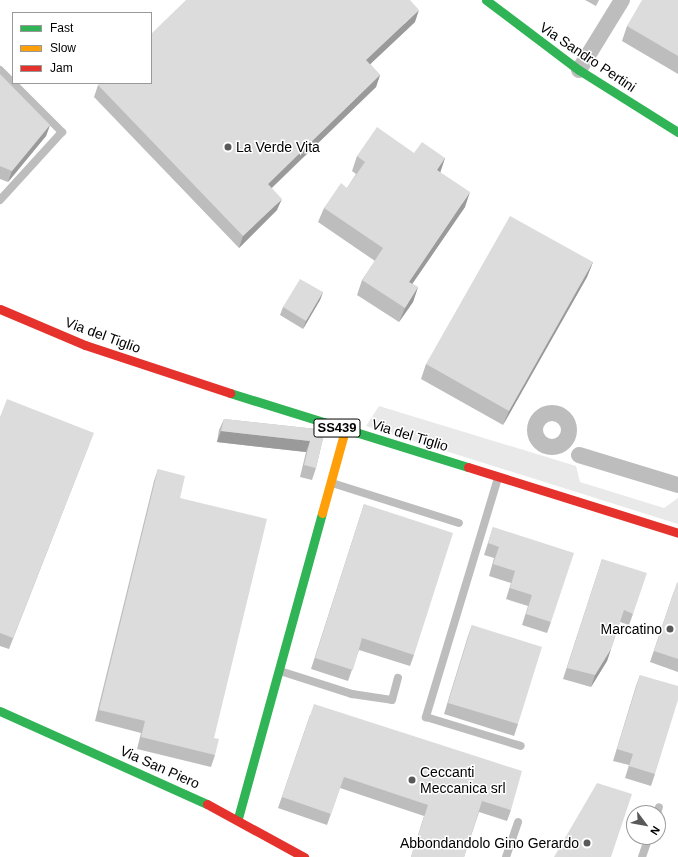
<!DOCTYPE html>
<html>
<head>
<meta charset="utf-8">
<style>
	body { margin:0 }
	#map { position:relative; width:678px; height:857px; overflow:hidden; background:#fff; font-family:Arial,sans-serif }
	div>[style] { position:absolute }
	.green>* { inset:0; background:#e9e9e9 }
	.lane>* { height:8px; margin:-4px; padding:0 4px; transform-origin:4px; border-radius:4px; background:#bdbdbd }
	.street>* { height:16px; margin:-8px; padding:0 8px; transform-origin:8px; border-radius:8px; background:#bdbdbd }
	.street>.ring { margin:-8px; padding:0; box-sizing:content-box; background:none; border:16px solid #bdbdbd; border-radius:50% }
	.fast>* { height:9px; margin:-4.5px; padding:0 4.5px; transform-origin:4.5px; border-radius:4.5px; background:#30b455 }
	.slow>* { height:9px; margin:-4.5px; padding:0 4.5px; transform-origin:4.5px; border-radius:4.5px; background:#ff9f0a }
	.jam>* { height:9px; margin:-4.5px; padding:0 4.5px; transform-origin:4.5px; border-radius:4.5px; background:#e5322d }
	.wall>* { inset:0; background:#bdbdbd }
	.shaded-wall>* { inset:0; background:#9a9a9a }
	.building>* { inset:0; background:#dcdcdc }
	.dots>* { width:11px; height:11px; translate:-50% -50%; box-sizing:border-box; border:2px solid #fff; border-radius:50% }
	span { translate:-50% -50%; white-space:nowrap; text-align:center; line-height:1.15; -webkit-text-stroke:3px #fff; paint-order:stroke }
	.shield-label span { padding:1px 3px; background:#fff; border:1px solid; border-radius:3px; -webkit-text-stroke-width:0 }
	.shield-label { font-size:13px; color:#000; font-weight:700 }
	.street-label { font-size:14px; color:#000 }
	.poi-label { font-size:14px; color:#000 }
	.left { translate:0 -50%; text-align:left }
	.right { translate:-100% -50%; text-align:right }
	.legend { position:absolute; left:12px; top:12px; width:140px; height:72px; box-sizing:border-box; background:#fff; border:1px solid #999; margin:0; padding:5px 7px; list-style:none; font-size:12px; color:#000 }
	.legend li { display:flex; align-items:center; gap:8px; height:20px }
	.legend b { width:20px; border:1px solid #999 }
	.north { position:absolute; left:626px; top:805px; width:40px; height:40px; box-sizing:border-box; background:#fff; border:1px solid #999; border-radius:50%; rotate:122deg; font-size:11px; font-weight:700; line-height:16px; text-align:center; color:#000 }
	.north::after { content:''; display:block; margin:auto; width:14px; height:18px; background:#595959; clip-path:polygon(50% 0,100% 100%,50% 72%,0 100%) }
</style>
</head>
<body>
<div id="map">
	<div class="green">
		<i style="clip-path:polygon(379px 406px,576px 466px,580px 482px,664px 508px,678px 498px,678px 524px,366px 426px)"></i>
	</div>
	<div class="lane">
		<i style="left:0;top:70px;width:88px;rotate:45deg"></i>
		<i style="left:62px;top:132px;width:92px;rotate:132.4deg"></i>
		<i style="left:498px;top:478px;width:250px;rotate:106.8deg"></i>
		<i style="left:426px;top:717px;width:99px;rotate:17deg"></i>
		<i style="left:332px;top:483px;width:133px;rotate:17.5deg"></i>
		<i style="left:280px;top:671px;width:76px;rotate:17.7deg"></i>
		<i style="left:352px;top:694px;width:40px;rotate:8.5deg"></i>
		<i style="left:392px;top:700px;width:23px;rotate:-75deg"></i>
		<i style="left:657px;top:813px;width:6px;rotate:-72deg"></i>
		<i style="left:506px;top:857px;width:37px;rotate:-71deg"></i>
		<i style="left:642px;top:857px;width:21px;rotate:-71deg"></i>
	</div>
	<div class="street">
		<i style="left:579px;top:70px;width:82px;rotate:-58.4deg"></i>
		<i class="ring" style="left:535px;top:413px;width:18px;height:18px"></i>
		<i style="left:579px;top:455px;width:103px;rotate:16.9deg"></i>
	</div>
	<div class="fast">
		<i style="left:486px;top:0;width:116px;rotate:37deg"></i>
		<i style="left:579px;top:70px;width:117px;rotate:32.1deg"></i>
		<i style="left:230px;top:393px;width:249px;rotate:17.3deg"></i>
		<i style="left:0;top:711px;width:227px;rotate:24.2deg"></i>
		<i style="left:238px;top:818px;width:316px;rotate:-74.6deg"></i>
	</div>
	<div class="slow">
		<i style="left:322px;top:513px;width:86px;rotate:-74.5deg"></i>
	</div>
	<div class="jam">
		<i style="left:0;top:309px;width:92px;rotate:23deg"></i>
		<i style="left:85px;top:345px;width:153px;rotate:18.3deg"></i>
		<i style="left:468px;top:467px;width:220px;rotate:17.4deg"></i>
		<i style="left:207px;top:804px;width:111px;rotate:28.7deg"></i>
	</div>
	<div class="wall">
		<i style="clip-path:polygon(585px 0,599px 0,596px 6px)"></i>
		<i style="clip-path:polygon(678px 0,678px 74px,622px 41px,627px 26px)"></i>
		<i style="clip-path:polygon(415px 22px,370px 64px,380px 75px,376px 87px,272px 188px,277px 210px,239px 248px,94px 97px,98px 85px)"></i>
		<i style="clip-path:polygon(0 74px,50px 125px,46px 136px,8px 182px,0 179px)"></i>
		<i style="clip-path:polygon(414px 153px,445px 158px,440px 172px,465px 207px,412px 284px,418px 287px,413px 302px,399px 322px,357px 295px,362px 280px,375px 261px,318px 222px,324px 208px,347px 188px,356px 174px,352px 171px,357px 156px)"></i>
		<i style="clip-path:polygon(593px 262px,587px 277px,503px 425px,421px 379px,426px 364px)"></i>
		<i style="clip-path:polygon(323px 292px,320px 300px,303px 329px,280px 315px,283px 307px)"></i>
		<i style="clip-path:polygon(0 417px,89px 445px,9px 649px,0 646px)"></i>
		<i style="clip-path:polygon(224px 419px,325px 430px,316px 468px,312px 480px,300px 477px,306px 452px,217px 442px,219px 430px)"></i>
		<i style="clip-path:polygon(158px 469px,180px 498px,214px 738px,215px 755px,211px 767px,137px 749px,141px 733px,95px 721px,154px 481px)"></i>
		<i style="clip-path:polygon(364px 504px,414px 655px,410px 666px,359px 650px,348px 681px,311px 669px)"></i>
		<i style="clip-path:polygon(493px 527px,551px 622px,547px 633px,522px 625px,528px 606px,506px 599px,511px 583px,489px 576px,494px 558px,484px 555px)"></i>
		<i style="clip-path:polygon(602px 559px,633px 614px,629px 625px,620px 622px,607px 661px,591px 687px,563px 679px)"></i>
		<i style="clip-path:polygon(678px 583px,678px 672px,650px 662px,673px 594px)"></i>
		<i style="clip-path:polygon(472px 625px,518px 724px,514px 736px,444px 714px,468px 636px)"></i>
		<i style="clip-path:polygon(640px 675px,655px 774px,651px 786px,625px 778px,629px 765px,613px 761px,636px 686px)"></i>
		<i style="clip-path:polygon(310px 715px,511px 810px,507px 821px,479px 812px,464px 857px,411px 857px,424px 816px,340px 788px,327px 825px,278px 808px)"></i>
	</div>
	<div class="shaded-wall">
		<i style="clip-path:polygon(419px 10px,415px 22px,362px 72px,366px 60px)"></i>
		<i style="clip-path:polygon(380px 75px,376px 87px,263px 196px,268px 184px)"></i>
		<i style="clip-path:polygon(50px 125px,46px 136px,8px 182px,12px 171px)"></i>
		<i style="clip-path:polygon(445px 158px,440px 173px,437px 170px)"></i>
		<i style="clip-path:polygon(470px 192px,465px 207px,404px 296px,409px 282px)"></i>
		<i style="clip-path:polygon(282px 199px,277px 210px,239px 248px,243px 236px)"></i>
		<i style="clip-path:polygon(593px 262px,587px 277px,503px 425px,509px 411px)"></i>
		<i style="clip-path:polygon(418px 287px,413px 302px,399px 322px,405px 308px)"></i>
		<i style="clip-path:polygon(323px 292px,320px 300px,303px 329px,306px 321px)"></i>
		<i style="clip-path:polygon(221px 431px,310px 441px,306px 452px,217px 442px)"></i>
		<i style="clip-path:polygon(611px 649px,607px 661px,591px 687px,595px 675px)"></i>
	</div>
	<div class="building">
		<i style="clip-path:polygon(186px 0,410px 0,419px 10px,366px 60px,380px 75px,268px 184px,282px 199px,243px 236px,98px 85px,100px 83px,151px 83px,151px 34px)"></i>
		<i style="clip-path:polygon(642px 0,678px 0,678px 56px,627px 26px)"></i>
		<i style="clip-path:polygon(0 74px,50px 125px,12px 171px,0 166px)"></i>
		<i style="clip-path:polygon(377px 127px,414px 153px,422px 142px,445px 158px,437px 170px,470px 192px,409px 282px,418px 287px,405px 308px,362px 280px,383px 248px,324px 208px,341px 183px,347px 188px,365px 162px,357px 156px)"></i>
		<i style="clip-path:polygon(510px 216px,593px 262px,509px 411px,426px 364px)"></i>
		<i style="clip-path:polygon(300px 279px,323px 292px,306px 321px,283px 307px)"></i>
		<i style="clip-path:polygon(7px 399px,94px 433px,13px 638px,0 633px,0 417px)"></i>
		<i style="clip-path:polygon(224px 419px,325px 430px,316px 468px,304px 465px,310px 441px,221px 431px)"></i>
		<i style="clip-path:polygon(158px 469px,185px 476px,180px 498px,267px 519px,214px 738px,219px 739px,215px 755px,141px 737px,145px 721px,99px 710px)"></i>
		<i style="clip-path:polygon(364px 504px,453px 533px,414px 655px,362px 638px,353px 670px,315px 658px)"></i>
		<i style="clip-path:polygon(493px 527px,574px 553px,551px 622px,526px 614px,532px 595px,510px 588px,515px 571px,493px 564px,499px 547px,488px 543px)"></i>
		<i style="clip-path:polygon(602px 559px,647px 573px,633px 614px,624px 610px,611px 649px,595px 675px,567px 668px)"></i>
		<i style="clip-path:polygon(677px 582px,678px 583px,678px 659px,654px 651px)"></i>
		<i style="clip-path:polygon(472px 625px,542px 647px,518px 724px,448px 703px)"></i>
		<i style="clip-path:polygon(640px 675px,678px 686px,678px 700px,655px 774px,629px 766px,633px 754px,617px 749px)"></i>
		<i style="clip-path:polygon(314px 704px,522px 771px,511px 810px,482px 801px,464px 857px,411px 857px,428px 805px,344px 777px,331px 814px,282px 797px)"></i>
		<i style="clip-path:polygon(597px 783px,632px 794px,611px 857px,554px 857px)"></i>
	</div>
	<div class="dots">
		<i style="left:228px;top:147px;background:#595959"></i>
		<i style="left:670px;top:629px;background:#595959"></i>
		<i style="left:412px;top:780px;background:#595959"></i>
		<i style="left:587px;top:843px;background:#595959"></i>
	</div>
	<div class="shield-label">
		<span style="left:337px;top:428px">SS439</span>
	</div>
	<div class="street-label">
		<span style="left:588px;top:57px;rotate:34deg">Via Sandro Pertini</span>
		<span style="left:103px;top:335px;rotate:20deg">Via del Tiglio</span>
		<span style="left:410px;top:435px;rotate:17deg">Via del Tiglio</span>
		<span style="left:160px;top:767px;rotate:24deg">Via San Piero</span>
	</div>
	<div class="poi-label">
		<span class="left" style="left:236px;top:147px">La Verde Vita</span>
		<span class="right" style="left:662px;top:629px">Marcatino</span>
		<span class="left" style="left:420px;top:780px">Ceccanti<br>Meccanica srl</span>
		<span class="right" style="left:579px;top:843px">Abbondandolo Gino Gerardo</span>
	</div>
	<ul class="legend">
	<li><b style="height:5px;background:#30b455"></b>Fast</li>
	<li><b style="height:5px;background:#ff9f0a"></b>Slow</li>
	<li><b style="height:5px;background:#e5322d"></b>Jam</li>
	</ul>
	<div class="north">N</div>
</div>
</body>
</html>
